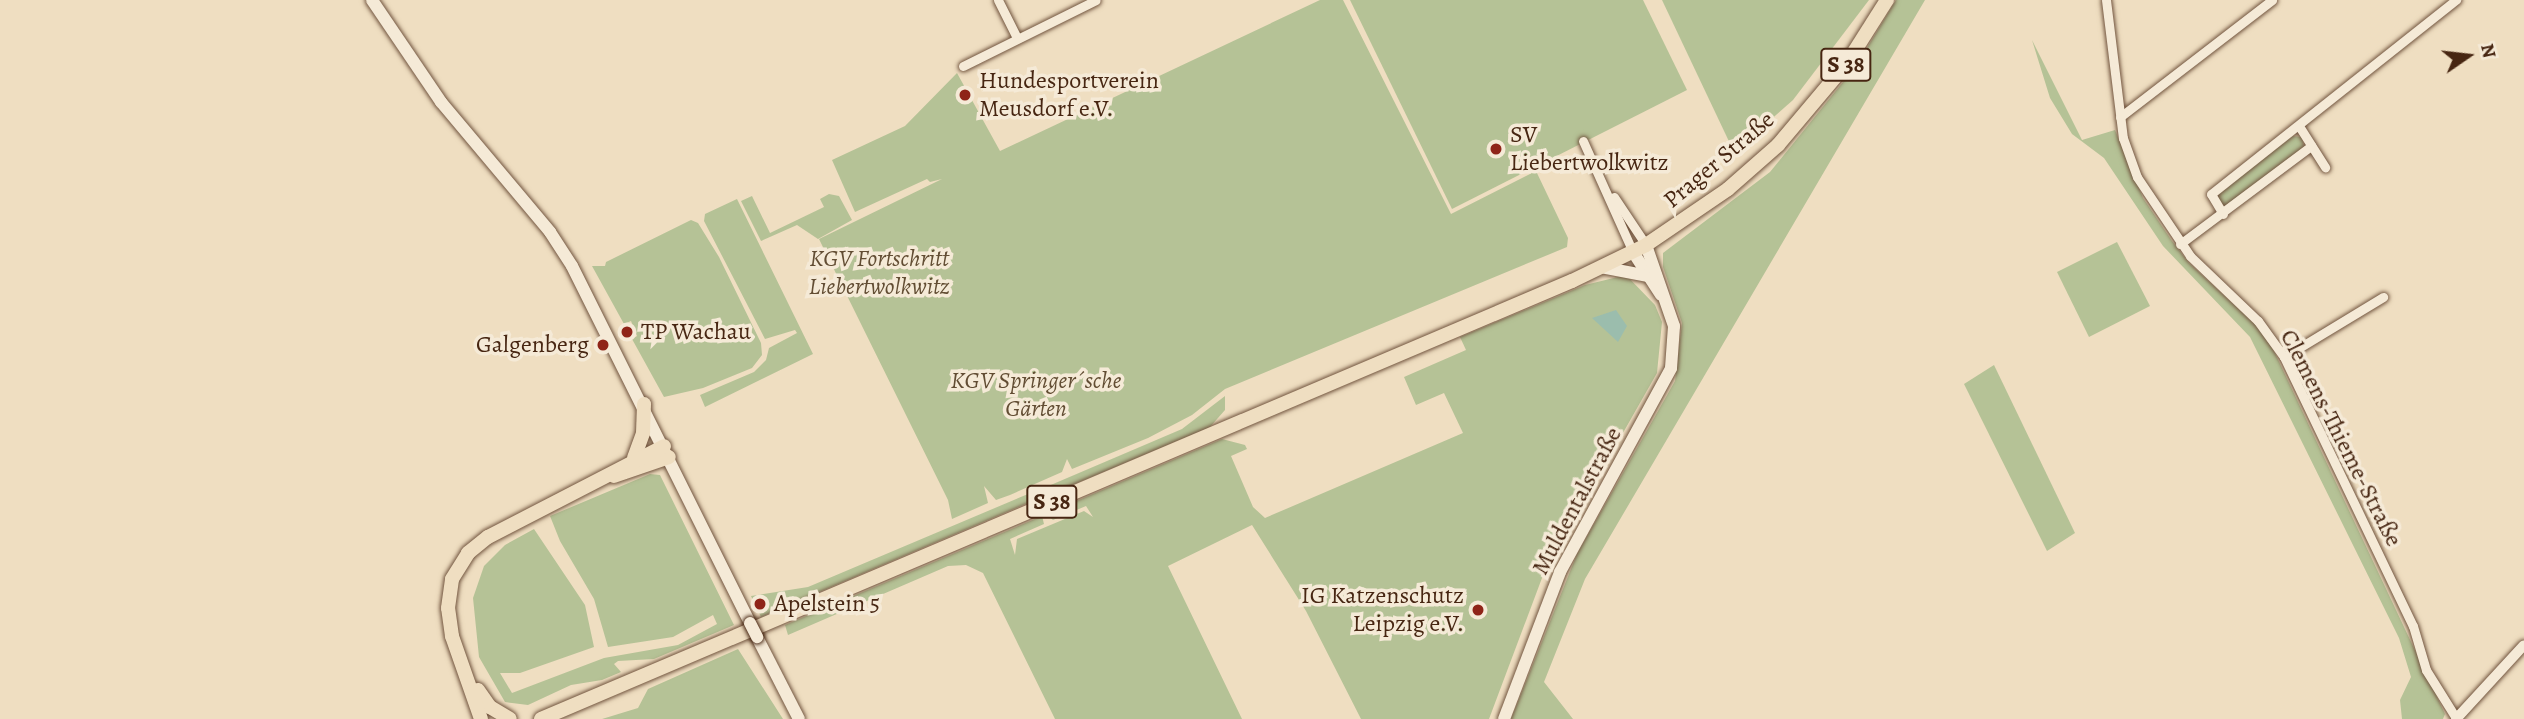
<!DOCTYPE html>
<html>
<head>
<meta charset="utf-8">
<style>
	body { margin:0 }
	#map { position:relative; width:2524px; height:719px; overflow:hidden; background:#efdec1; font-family:Alegreya,serif }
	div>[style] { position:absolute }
	.green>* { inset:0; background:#b5c296 }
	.water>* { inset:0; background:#9bbdad }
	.roads { filter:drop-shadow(0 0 2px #71543e) drop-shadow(0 0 2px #71543e) }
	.minor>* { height:9px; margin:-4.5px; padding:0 4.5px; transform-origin:4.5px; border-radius:4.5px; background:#f5ead7 }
	.tertiary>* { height:10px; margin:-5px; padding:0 5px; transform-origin:5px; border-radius:5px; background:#f5ead7 }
	.secondary>* { height:12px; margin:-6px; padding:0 6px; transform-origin:6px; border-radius:6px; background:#f5ead7 }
	.primary>* { height:14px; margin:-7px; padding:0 7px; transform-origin:7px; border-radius:7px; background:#efdec1 }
	.bridges { filter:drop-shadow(0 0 2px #472612) drop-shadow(0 0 2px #472612) }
	.secondary-bridge>* { height:12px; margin:-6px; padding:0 6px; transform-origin:6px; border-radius:6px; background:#f5ead7 }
	.dots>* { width:19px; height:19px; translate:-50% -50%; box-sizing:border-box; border:4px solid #f5ead7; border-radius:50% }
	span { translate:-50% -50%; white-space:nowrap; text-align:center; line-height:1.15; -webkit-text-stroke:7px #f5ead7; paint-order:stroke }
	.shield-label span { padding:2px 5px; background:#f5ead7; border:2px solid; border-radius:5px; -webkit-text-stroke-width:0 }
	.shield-label { font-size:23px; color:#472612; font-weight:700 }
	.poi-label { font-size:24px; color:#472612 }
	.left { translate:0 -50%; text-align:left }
	.right { translate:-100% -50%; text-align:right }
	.street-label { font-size:24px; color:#472612 }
	.park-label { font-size:24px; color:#624d33; font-style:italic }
	.north { position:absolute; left:2433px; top:21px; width:70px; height:70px; -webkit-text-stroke:5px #f5ead7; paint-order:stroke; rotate:76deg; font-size:19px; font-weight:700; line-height:28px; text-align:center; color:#472612 }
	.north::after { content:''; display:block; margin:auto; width:24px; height:32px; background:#472612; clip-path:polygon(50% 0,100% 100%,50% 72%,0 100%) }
</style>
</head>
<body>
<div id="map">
	<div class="green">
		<i style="clip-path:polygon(1320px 0,1343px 0,1451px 214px,1536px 171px,1568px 238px,1567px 247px,1225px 389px,1192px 415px,1148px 438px,1072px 469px,1067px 459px,1062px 472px,1010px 495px,996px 500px,984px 486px,988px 503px,952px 519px,948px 500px,819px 239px,942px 179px,930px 182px,927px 179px,855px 212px,832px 160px,905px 126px,957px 73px,1000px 151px)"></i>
		<i style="clip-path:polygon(1350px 0,1643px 0,1687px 90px,1452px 209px)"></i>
		<i style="clip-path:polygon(1662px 0,1869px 0,1793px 100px,1734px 152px)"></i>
		<i style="clip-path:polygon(1896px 0,1925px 0,1585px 579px,1544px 682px,1573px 719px,1511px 719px,1577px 554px,1675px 381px,1682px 323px,1663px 267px,1663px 253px,1770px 172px,1856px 66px)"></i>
		<i style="clip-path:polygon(2032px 40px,2082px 140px,2115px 130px,2143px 198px,2172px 241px,2189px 263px,2261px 330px,2274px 351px,2445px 714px,2443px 719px,2402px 719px,2400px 700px,2411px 677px,2399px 638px,2250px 337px,2163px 246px,2104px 158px,2072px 134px,2050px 98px)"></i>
		<i style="clip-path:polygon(2293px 136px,2302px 137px,2304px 147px,2224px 209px,2214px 196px)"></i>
		<i style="clip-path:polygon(829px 194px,839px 196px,852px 220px,818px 239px,797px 225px,761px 241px,741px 201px,752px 196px,770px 233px,824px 207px,820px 199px)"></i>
		<i style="clip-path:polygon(737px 199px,813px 354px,705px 407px,700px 395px,754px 372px,766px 360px,769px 348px,797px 333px,795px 330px,765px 339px,704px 221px,705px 214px)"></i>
		<i style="clip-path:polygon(691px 220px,698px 223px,719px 257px,761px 343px,762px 355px,752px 368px,703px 388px,664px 397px,632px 339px,637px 336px,631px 321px,624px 324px,592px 266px,605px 266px,606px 262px)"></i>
		<i style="clip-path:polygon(2117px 242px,2150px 306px,2089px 337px,2057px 272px)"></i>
		<i style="clip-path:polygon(1626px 275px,1655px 305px,1662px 322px,1657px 373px,1545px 570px,1489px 719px,1361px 719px,1306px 611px,1252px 525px,1168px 566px,1242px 719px,1055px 719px,983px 573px,966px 565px,948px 566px,788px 635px,785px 625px,1042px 516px,1044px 524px,1010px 539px,1015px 555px,1017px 539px,1084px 511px,1093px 517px,1086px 506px,1053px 520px,1046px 514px,1222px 439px,1245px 445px,1247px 449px,1231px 456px,1253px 507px,1265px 518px,1463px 433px,1444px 393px,1416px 405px,1404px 377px,1466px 350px,1460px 337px,1585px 285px)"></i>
		<i style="clip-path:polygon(1994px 365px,2075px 533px,2047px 551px,1964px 384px)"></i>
		<i style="clip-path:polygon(1225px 396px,1225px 410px,1210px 427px,1039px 499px,1039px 490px,1182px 429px)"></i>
		<i style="clip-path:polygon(650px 474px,660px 475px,734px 625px,654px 659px,618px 661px,614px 664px,621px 672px,602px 680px,571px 685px,528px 705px,505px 702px,479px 657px,473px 598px,484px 566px,505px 545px,534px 529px,585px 605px,594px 647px,520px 673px,500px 673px,512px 693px,604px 658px,678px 645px,717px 624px,713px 615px,673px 637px,608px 647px,594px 599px,560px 541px,550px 516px)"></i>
		<i style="clip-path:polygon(1028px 494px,1035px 500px,761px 617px,751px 596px,808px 587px)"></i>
		<i style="clip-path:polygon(738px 649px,783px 719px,602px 719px,638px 708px,648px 689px)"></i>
	</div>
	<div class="water">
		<i style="clip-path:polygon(1616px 310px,1627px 326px,1618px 342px,1592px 318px)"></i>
	</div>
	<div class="roads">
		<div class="minor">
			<i style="left:998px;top:0;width:42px;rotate:63.4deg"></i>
			<i style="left:2106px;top:0;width:139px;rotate:83deg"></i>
			<i style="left:2123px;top:138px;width:41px;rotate:70.3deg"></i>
			<i style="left:2137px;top:177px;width:95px;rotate:56.1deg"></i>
			<i style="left:2190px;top:256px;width:94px;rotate:43.7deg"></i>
			<i style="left:2258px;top:321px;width:44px;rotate:54.2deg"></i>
			<i style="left:2284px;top:357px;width:298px;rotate:64.4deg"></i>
			<i style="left:2413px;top:626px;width:46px;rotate:73.5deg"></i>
			<i style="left:2426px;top:670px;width:57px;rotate:58deg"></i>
			<i style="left:963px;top:66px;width:148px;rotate:-26.4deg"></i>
			<i style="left:2120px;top:117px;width:192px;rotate:-37.6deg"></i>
			<i style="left:2299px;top:126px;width:49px;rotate:57.6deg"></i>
			<i style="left:1583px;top:141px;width:122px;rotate:65.8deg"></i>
			<i style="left:1614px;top:197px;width:58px;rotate:56.3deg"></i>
			<i style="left:2223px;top:214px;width:23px;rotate:-121deg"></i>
			<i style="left:2211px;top:194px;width:313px;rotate:-38.4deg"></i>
			<i style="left:2180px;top:244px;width:164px;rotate:-36.8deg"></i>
			<i style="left:2284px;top:357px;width:116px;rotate:-31.2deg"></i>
		</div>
		<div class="tertiary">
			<i style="left:2456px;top:719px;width:100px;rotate:-47.4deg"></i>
		</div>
		<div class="secondary">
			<i style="left:372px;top:0;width:123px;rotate:55.9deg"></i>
			<i style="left:441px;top:102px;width:170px;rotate:50deg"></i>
			<i style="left:550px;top:232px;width:40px;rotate:57.1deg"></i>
			<i style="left:572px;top:266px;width:399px;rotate:63.5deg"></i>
			<i style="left:1633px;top:252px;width:51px;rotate:56.9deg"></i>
			<i style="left:1601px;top:267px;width:48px;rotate:10.8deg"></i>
			<i style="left:757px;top:637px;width:92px;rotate:62.9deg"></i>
			<i style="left:1504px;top:719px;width:157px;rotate:-69.1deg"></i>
			<i style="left:1560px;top:572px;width:232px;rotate:-61.4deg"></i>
			<i style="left:1671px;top:368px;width:42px;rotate:-85.9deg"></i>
			<i style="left:1674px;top:326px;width:86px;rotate:-109.1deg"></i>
		</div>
		<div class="primary">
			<i style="left:634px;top:458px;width:27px;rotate:-70deg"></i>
			<i style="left:643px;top:433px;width:29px;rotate:-88deg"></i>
			<i style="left:614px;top:476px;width:58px;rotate:-19.1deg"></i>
			<i style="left:478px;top:690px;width:21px;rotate:55deg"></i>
			<i style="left:490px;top:707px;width:23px;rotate:31deg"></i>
			<i style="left:481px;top:719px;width:88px;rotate:-109.3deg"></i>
			<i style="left:452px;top:636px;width:28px;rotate:-98deg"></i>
			<i style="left:448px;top:608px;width:29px;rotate:-82deg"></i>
			<i style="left:452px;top:579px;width:31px;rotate:-58deg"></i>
			<i style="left:468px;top:553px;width:26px;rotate:-39deg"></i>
			<i style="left:488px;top:537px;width:198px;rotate:-27.3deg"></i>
			<i style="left:541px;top:719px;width:1120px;rotate:-23.02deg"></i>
			<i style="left:1572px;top:281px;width:82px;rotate:-25.9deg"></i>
			<i style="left:1646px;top:245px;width:99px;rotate:-34.3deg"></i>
			<i style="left:1728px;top:189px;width:67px;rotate:-41.3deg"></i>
			<i style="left:1778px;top:145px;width:107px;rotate:-49.9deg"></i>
			<i style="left:1847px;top:63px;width:75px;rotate:-57.6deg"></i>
		</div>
	</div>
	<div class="bridges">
		<div class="secondary-bridge">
			<i style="left:750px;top:623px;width:16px;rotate:63deg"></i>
		</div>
	</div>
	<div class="dots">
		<i style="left:965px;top:95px;background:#8f2418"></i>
		<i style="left:1496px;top:149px;background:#8f2418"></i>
		<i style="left:627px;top:332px;background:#8f2418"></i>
		<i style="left:603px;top:345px;background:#8f2418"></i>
		<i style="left:760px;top:604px;background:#8f2418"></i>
		<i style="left:1478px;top:610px;background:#8f2418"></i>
	</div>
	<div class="shield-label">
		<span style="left:1846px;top:65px">S 38</span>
		<span style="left:1052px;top:502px">S 38</span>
	</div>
	<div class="poi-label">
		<span class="left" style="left:979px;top:95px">Hundesportverein<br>Meusdorf e.V.</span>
		<span class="left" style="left:1510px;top:149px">SV<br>Liebertwolkwitz</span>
		<span class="left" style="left:641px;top:332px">TP Wachau</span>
		<span class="right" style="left:589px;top:345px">Galgenberg</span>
		<span class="right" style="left:1464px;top:610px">IG Katzenschutz<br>Leipzig e.V.</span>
		<span class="left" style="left:774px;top:604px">Apelstein 5</span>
	</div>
	<div class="street-label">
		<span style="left:1719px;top:160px;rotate:-40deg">Prager Straße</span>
		<span style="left:2341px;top:438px;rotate:63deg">Clemens-Thieme-Straße</span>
		<span style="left:1577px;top:501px;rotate:-62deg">Muldentalstraße</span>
	</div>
	<div class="park-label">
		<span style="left:879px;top:273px">KGV Fortschritt<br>Liebertwolkwitz</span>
		<span style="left:1036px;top:395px">KGV Springer´sche<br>Gärten</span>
	</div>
	<div class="north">N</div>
</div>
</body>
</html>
